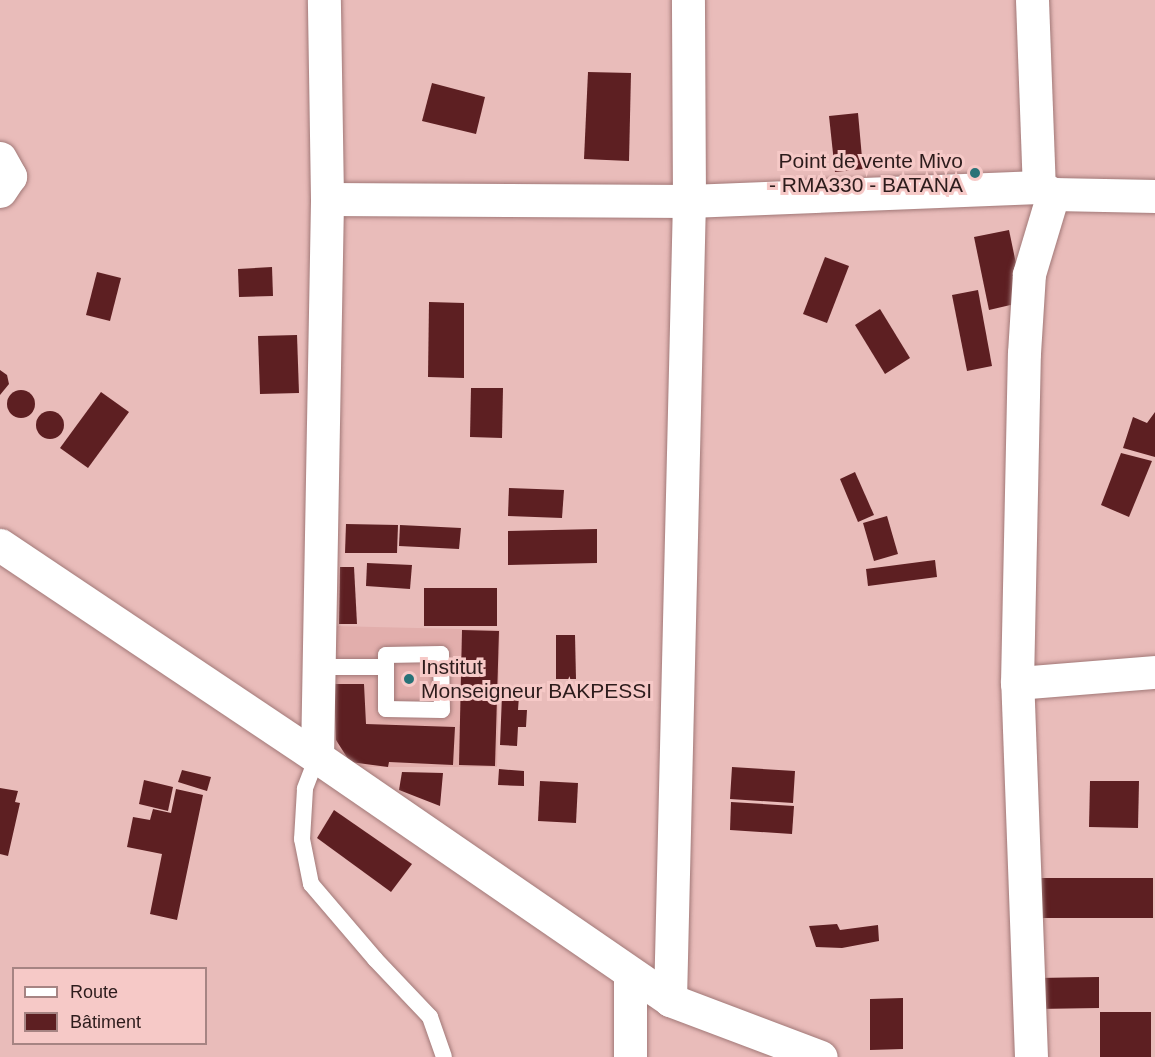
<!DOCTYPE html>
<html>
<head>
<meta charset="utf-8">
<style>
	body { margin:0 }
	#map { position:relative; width:1155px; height:1057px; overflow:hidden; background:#e9bcba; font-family:Helvetica,sans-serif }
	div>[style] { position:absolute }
	.built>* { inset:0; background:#e2aeac }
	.building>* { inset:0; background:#5d1f22 }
	.round { border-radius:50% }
	.roads { filter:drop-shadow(0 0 2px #a17877) drop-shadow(0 0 2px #a17877) }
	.lane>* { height:16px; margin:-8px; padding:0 8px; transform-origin:8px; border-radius:8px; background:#fff }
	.street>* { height:33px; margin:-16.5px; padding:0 16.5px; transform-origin:16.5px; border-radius:16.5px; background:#fff }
	.dots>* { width:16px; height:16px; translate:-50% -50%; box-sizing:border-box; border:3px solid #f6c9c7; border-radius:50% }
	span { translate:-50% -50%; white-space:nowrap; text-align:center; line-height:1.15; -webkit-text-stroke:6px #f6c9c7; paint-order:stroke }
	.poi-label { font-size:21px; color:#2d1c1c }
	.right { translate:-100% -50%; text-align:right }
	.left { translate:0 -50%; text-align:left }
	.legend { position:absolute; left:12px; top:967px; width:195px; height:78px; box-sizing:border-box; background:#f6c9c7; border:2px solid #a68483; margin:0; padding:8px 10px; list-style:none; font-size:18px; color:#2d1c1c }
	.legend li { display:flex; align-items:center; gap:12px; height:30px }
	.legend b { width:30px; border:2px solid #a68483 }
</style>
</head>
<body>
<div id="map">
	<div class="built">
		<i style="clip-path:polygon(333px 626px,500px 630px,497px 767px,349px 767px,333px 741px)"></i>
	</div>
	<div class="building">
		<i style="clip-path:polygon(588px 72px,631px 73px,629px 161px,584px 159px)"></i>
		<i style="clip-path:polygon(432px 83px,485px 97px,476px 134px,422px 121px)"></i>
		<i style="clip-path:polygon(858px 113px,863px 169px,835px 172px,829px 116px)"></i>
		<i style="clip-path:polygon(1009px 230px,1024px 302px,989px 310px,974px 237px)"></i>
		<i style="clip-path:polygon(825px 257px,849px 266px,827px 323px,803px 314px)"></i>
		<i style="clip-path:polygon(272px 267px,273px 296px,239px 297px,238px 269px)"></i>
		<i style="clip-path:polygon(97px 272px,121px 278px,110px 321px,86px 315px)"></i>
		<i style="clip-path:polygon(978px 290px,992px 366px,967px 371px,952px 295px)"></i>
		<i style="clip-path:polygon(429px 302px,464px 303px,464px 378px,428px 377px)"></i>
		<i style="clip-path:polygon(880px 309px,910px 358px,885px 374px,855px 325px)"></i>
		<i style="clip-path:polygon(297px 335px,299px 393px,260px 394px,258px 336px)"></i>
		<i style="clip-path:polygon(0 370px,7px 375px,9px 384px,0 395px)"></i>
		<i style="clip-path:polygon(471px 388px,503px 388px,502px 438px,470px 437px)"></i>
		<i class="round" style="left:7px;top:390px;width:28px;height:28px"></i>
		<i style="clip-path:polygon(101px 392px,129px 412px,88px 468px,60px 448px)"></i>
		<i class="round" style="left:36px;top:411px;width:28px;height:28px"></i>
		<i style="clip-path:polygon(1155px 412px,1155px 457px,1123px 448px,1133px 417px,1147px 423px)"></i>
		<i style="clip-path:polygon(1121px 453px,1152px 461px,1129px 517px,1101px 505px)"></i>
		<i style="clip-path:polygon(855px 472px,874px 515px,858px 522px,840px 479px)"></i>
		<i style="clip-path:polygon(509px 488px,564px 490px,562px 518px,508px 516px)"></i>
		<i style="clip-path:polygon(887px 516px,898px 554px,874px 561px,863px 523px)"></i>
		<i style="clip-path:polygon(346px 524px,398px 525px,397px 553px,345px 553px)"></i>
		<i style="clip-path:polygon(400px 525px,461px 528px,459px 549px,399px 546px)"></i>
		<i style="clip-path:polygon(597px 529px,597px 563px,508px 565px,508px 531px)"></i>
		<i style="clip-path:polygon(935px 560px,937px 577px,868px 586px,866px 569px)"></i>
		<i style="clip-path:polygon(367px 563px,412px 565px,410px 589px,366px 586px)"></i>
		<i style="clip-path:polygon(340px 567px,354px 567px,357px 624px,339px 624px)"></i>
		<i style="clip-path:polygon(424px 588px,497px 588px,497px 626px,424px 626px)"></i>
		<i style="clip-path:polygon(462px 630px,499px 631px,495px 766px,459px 765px)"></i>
		<i style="clip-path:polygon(556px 635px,575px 635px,576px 679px,556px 679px)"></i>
		<i style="clip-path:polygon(334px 684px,364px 684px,366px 724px,455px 727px,453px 765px,389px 762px,388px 767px,350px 762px,336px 740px)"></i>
		<i style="clip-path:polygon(502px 695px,519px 696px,518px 710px,527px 710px,526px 727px,518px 727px,517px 746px,500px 745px)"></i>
		<i style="clip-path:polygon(732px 767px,795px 771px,793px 803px,730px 799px)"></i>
		<i style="clip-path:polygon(499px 769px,524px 771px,524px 786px,498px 785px)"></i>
		<i style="clip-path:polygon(182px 770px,211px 777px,207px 791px,178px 782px)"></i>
		<i style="clip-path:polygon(402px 772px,443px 773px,440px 806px,399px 790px)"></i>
		<i style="clip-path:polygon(144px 780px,173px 787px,168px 811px,139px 804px)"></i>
		<i style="clip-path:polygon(540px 781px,578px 783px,576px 823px,538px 821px)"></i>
		<i style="clip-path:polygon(1090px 781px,1139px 781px,1138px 828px,1089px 827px)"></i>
		<i style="clip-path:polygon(0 788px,18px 791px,15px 802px,20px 803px,8px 856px,0 854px)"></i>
		<i style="clip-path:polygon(176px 789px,203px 795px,177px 920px,150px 914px,162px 854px,127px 847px,133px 817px,150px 820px,153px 809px,171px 813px)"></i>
		<i style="clip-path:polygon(731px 802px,794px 806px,792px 834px,730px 830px)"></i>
		<i style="clip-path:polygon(334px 810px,412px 864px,391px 892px,317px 838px)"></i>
		<i style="clip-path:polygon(1040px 878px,1153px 878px,1153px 918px,1040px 918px)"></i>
		<i style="clip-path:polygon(837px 924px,840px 930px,878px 925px,879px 941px,842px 948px,816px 947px,809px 926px)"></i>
		<i style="clip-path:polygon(1099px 977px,1099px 1008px,1037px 1009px,1037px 978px)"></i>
		<i style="clip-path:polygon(903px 998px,903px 1049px,870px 1050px,870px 999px)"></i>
		<i style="clip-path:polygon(1100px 1012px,1151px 1012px,1151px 1057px,1100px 1057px)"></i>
	</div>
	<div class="roads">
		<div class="lane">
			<i style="left:441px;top:654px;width:56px;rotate:89deg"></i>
			<i style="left:442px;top:710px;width:56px;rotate:-179deg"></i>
			<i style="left:386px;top:709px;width:54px;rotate:-90deg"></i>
			<i style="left:386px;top:655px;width:55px;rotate:-1deg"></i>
			<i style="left:319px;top:667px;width:67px"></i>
			<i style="left:317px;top:757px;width:34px;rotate:111deg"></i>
			<i style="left:305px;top:789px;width:50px;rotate:93.4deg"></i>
			<i style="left:302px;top:839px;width:46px;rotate:78.7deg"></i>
			<i style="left:311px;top:884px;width:99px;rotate:49.5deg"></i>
			<i style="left:375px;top:959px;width:80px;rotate:46.5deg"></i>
			<i style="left:430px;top:1017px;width:42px;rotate:70.7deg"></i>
		</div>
		<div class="street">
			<i style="left:1032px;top:0;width:187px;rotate:87.9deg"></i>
			<i style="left:0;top:158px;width:21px;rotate:61deg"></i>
			<i style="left:10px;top:176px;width:18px;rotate:124deg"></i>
			<i style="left:327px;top:199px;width:362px;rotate:0.3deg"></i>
			<i style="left:689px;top:201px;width:350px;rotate:-2.3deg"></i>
			<i style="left:1039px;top:187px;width:16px;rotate:27deg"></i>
			<i style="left:1053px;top:194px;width:102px;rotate:1.1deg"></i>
			<i style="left:0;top:545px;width:381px;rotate:33.8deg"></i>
			<i style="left:317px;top:757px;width:429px;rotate:34.5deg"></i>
			<i style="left:670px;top:1000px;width:161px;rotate:20.7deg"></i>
			<i style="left:1017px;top:683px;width:138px;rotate:-4.6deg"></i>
			<i style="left:317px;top:757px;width:558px;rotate:-88.97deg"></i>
			<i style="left:327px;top:199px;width:199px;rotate:-90.9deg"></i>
			<i style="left:630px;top:973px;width:84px;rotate:90deg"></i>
			<i style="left:670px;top:1000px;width:799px;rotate:-88.64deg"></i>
			<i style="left:689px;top:201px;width:201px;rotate:-90.3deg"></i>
			<i style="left:1031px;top:1057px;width:374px;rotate:-92.1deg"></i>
			<i style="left:1017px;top:683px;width:330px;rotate:-88.8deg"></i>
			<i style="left:1024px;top:353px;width:79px;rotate:-86.4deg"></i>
			<i style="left:1029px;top:274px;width:84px;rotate:-73.3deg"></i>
		</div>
	</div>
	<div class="dots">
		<i style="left:975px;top:173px;background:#287277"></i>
		<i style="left:409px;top:679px;background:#287277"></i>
	</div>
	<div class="poi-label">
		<span class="right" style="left:963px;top:173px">Point de vente Mivo<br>- RMA330 - BATANA</span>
		<span class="left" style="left:421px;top:679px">Institut<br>Monseigneur BAKPESSI</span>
	</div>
	<ul class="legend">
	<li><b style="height:8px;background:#fff"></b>Route</li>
	<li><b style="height:16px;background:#5d1f22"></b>Bâtiment</li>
	</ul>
</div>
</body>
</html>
